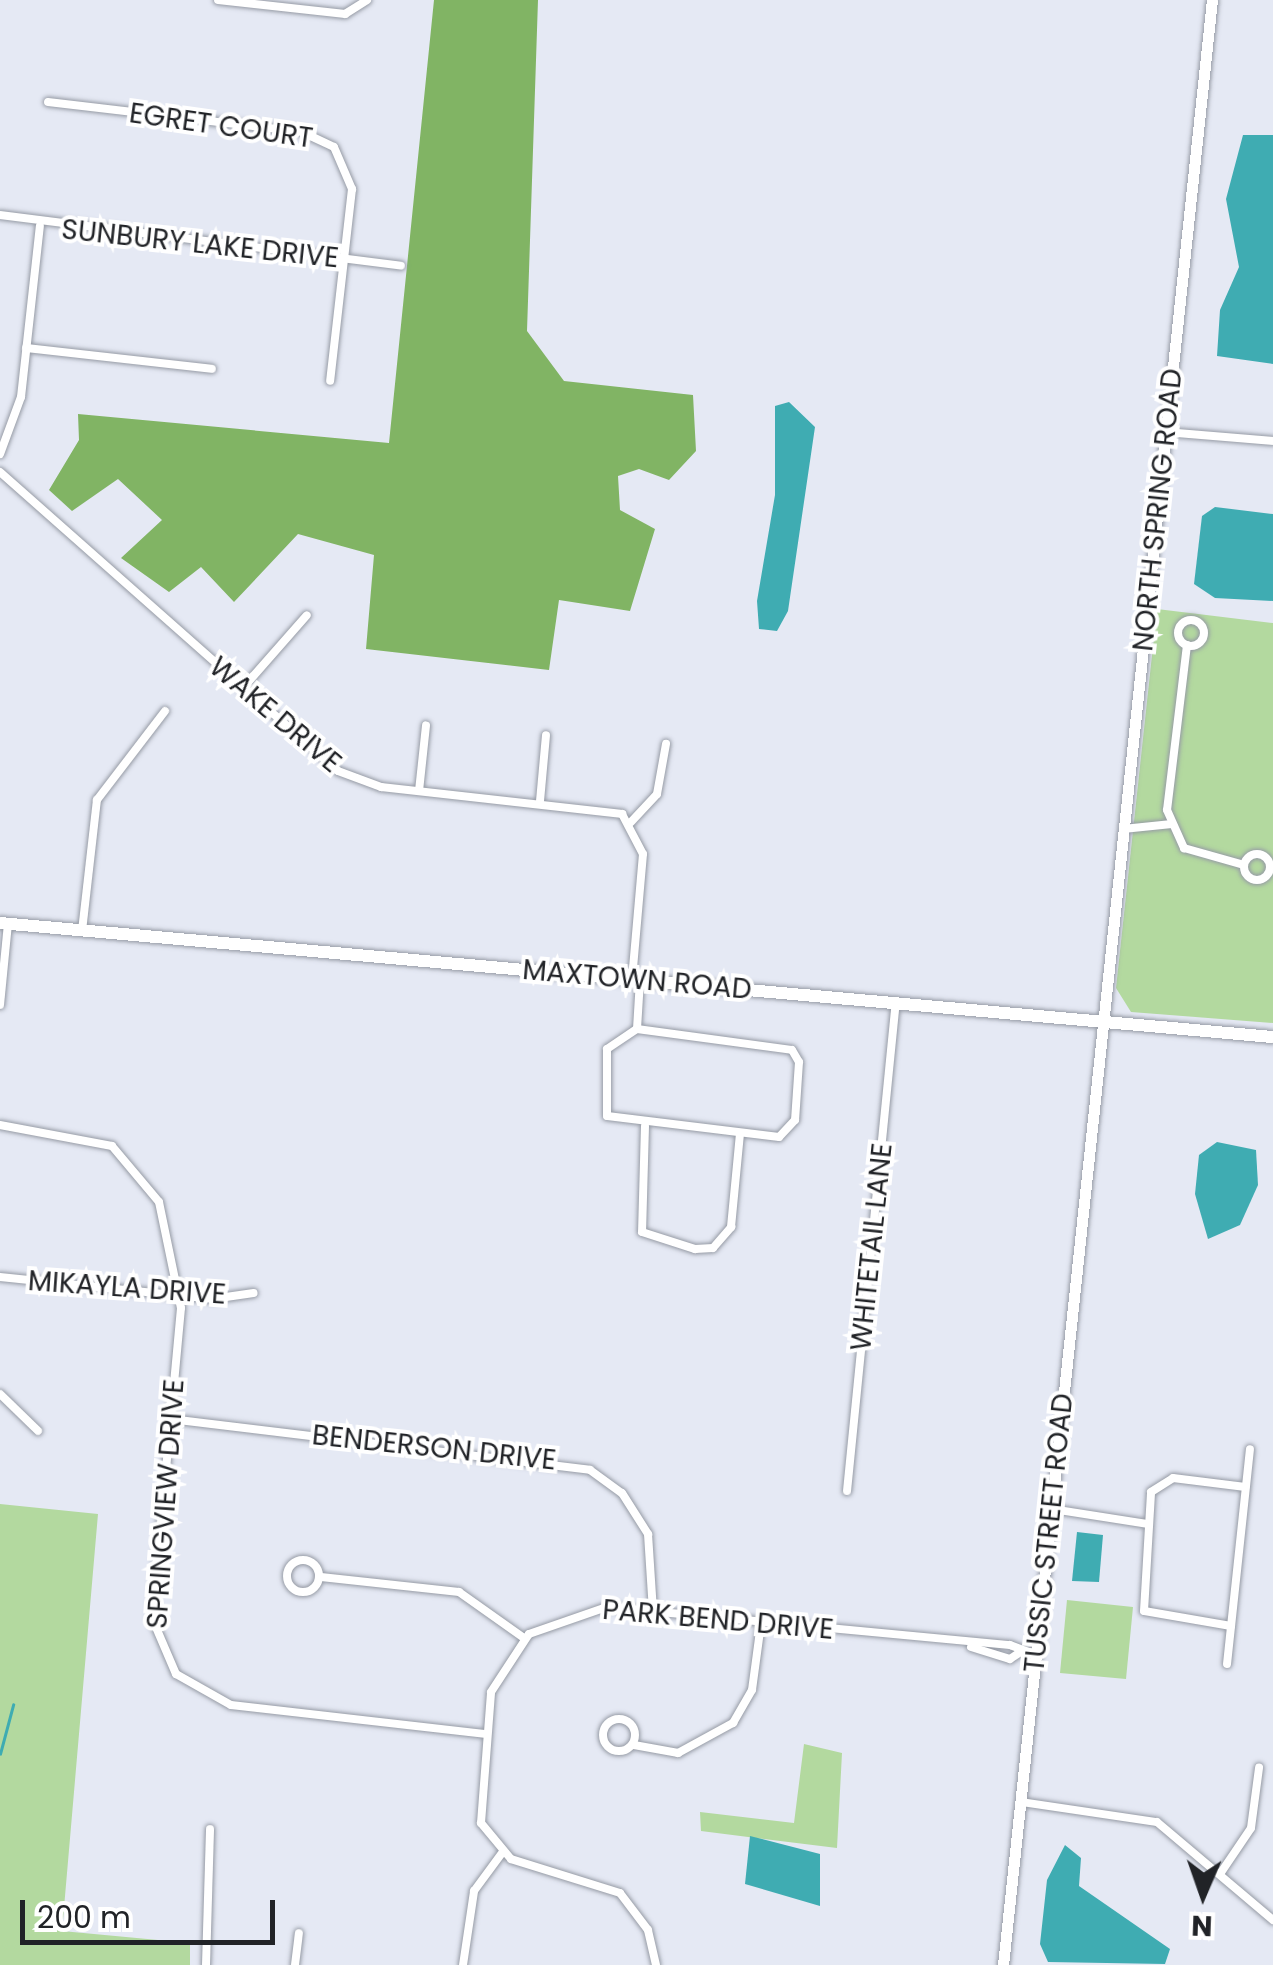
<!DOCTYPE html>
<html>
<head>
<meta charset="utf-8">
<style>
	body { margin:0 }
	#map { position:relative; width:1273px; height:1965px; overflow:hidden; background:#e5e9f4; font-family:Poppins,sans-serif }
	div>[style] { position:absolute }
	.green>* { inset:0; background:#b3d99f }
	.forest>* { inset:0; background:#81b464 }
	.water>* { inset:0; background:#3facb2 }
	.stream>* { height:2.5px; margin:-1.25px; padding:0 1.25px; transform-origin:1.25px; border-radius:1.25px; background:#3facb2 }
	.roads { filter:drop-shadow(0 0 2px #969ba5) drop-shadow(0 0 2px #969ba5) }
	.minor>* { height:8px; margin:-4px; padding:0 4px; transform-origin:4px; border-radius:4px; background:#fff }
	.minor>.ring { margin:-4px; padding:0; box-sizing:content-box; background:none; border:8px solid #fff; border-radius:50% }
	.secondary>* { height:11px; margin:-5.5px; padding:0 5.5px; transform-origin:5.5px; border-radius:5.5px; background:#fff }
	.primary>* { height:12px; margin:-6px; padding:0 6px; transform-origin:6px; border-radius:6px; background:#fff }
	span { translate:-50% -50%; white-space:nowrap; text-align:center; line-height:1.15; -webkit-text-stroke:8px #fff; paint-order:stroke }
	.street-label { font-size:28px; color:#212327 }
	.north { position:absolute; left:1153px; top:1845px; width:100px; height:100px; -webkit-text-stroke:8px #fff; paint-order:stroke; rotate:182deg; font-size:28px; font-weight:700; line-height:40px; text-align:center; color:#212327 }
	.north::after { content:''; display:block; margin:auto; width:35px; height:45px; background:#212327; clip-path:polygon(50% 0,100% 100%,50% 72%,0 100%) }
	.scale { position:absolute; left:20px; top:1900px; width:255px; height:45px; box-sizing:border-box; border:5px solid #212327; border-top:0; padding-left:12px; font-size:30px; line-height:35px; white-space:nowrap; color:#212327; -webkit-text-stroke:8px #fff; paint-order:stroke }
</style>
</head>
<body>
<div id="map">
	<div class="green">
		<i style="clip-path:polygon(1157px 609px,1273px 623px,1273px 1023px,1131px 1012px,1116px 988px)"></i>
		<i style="clip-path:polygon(0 1504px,98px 1514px,62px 1931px,190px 1943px,190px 1965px,0 1965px)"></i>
		<i style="clip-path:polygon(1067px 1600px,1133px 1607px,1126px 1679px,1060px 1673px)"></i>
		<i style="clip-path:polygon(804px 1744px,842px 1753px,837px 1848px,701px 1831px,700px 1812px,794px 1823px)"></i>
	</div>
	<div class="forest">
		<i style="clip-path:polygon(434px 0,538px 0,527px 331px,564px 381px,693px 395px,696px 451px,669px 480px,639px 469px,618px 476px,620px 510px,655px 529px,630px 611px,559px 600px,549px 670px,366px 649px,374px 555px,298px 534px,234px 602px,201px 567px,169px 592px,121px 558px,162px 520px,118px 479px,72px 511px,49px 490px,79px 440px,78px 414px,389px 443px)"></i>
	</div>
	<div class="water">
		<i style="clip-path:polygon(1243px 135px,1273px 135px,1273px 364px,1217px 356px,1220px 310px,1239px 267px,1226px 199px)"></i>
		<i style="clip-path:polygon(789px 402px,815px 427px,788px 611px,777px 631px,759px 629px,757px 601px,775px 495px,775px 406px)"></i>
		<i style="clip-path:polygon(1215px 507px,1273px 514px,1273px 601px,1215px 598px,1194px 584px,1202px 516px)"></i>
		<i style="clip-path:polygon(1217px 1142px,1256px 1150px,1258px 1185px,1240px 1225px,1208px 1239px,1195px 1194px,1199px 1155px)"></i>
		<i style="clip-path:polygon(1077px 1532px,1103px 1535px,1099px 1582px,1072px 1581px)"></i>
		<i style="clip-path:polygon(750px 1836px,820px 1854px,820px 1906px,745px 1884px)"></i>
		<i style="clip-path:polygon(1065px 1845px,1081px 1858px,1079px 1886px,1170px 1949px,1165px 1964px,1048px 1962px,1040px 1944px,1047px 1880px)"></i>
	</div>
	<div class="stream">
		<i style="left:0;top:1754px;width:51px;rotate:-75.1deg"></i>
	</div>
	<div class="roads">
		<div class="minor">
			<i style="left:218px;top:0;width:128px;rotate:6.3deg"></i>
			<i style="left:345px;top:14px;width:26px;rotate:-32deg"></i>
			<i style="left:48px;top:102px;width:256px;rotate:6.7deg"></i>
			<i style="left:302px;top:132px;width:35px;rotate:25deg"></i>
			<i style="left:334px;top:147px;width:46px;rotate:66.8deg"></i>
			<i style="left:352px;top:189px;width:193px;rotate:96.5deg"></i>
			<i style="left:0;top:215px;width:404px;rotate:7.2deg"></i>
			<i style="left:26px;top:348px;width:187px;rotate:6.4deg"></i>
			<i style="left:1166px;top:432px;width:107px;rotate:4.8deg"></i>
			<i style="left:0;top:454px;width:61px;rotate:-69.8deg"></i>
			<i style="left:21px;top:397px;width:172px;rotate:-83.7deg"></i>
			<i style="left:0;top:472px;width:451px;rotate:41.5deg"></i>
			<i style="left:338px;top:771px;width:46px;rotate:20.4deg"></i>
			<i style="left:381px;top:787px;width:243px;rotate:6.4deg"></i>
			<i style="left:622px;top:814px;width:45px;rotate:62.3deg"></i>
			<i style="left:643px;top:854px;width:125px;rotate:95deg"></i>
			<i class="ring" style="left:1178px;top:620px;width:18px;height:18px"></i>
			<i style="left:1187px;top:645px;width:166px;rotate:96.9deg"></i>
			<i style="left:1167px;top:810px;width:42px;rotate:65.9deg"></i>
			<i style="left:1184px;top:848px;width:62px;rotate:15.8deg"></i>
			<i style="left:242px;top:689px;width:98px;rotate:-48.7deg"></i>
			<i style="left:419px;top:791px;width:66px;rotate:-83.9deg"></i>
			<i style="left:540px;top:801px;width:66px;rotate:-84.8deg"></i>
			<i style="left:631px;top:822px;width:38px;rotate:-47deg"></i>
			<i style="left:657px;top:794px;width:51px;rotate:-79.8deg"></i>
			<i style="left:1123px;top:829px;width:49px;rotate:-5.8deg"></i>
			<i class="ring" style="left:1244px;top:854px;width:18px;height:18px"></i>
			<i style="left:82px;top:931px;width:132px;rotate:-83.5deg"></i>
			<i style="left:97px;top:800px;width:112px;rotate:-52.6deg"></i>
			<i style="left:0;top:1005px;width:81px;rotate:-84.4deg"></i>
			<i style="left:637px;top:1029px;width:156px;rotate:7.7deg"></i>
			<i style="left:792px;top:1050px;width:14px;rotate:60deg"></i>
			<i style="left:799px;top:1062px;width:58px;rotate:93.9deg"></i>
			<i style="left:795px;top:1120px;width:23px;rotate:133deg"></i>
			<i style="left:779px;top:1137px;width:173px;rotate:-173deg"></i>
			<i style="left:607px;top:1116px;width:67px;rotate:-90deg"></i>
			<i style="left:607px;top:1049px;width:36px;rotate:-34deg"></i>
			<i style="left:637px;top:1029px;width:49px;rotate:-86.5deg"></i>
			<i style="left:0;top:1125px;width:114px;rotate:10.6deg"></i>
			<i style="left:112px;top:1146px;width:73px;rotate:50deg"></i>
			<i style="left:159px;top:1202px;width:108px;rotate:78.3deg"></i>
			<i style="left:181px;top:1308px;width:311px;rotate:95.3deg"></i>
			<i style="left:152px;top:1618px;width:61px;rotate:66.8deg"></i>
			<i style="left:176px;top:1674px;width:63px;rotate:29.4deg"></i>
			<i style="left:231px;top:1705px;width:255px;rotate:6.5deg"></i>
			<i style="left:645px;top:1126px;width:106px;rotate:91.6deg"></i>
			<i style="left:642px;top:1232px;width:56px;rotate:17.8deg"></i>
			<i style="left:695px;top:1249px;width:18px;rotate:-3deg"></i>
			<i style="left:713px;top:1248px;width:28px;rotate:-49deg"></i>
			<i style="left:731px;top:1227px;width:93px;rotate:-84.5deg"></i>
			<i style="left:0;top:1277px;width:213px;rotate:5.9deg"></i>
			<i style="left:212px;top:1299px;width:42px;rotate:-8.1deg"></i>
			<i style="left:0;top:1394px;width:53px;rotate:44.2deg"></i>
			<i style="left:170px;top:1419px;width:423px;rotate:6.9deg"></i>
			<i style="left:590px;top:1470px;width:39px;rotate:36deg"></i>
			<i style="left:622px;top:1493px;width:49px;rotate:57.6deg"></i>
			<i style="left:648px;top:1534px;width:77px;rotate:86.3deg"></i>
			<i style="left:847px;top:1491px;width:490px;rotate:-84.3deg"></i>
			<i style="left:1052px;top:1509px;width:97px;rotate:8.9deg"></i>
			<i class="ring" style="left:287px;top:1560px;width:24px;height:24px"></i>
			<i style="left:321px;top:1577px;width:139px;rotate:6.2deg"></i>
			<i style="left:459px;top:1592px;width:80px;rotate:35.3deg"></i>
			<i style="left:1231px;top:1626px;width:88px;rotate:-170.2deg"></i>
			<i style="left:1144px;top:1611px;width:119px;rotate:-86.6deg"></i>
			<i style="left:1151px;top:1492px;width:26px;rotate:-32deg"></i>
			<i style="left:1173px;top:1478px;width:73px;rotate:7.1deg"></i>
			<i style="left:971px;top:1647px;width:41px;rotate:17.1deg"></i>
			<i style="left:1010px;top:1659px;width:11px;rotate:-34deg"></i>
			<i style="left:1227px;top:1664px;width:216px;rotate:-83.9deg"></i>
			<i class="ring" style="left:603px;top:1719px;width:24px;height:24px"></i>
			<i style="left:634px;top:1745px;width:45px;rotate:10.3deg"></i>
			<i style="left:678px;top:1753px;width:63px;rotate:-28.6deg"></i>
			<i style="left:733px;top:1723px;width:38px;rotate:-60deg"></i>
			<i style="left:752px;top:1690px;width:68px;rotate:-82.3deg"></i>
			<i style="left:1021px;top:1802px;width:137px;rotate:8.4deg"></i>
			<i style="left:1157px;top:1822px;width:152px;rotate:40.2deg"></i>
			<i style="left:1220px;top:1874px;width:55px;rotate:-56deg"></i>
			<i style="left:1251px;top:1828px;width:61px;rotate:-82.4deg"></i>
			<i style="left:206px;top:1965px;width:136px;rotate:-88.3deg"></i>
			<i style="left:295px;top:1965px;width:32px;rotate:-83deg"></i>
			<i style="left:463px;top:1965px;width:75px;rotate:-81.5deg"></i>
			<i style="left:474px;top:1891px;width:47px;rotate:-53.6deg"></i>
			<i style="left:656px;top:1965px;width:36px;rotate:-103deg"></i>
			<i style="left:648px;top:1930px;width:46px;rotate:-127.1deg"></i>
			<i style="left:620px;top:1893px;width:114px;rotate:-162.7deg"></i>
			<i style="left:511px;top:1859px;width:47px;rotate:-129.8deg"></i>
			<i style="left:481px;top:1823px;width:131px;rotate:-85.6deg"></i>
			<i style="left:491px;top:1692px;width:69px;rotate:-56.8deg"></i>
			<i style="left:529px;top:1634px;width:83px;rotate:-19.1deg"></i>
			<i style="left:607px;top:1607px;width:405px;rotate:5.4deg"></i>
			<i style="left:1010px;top:1645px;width:28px;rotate:21deg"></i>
		</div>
		<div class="secondary">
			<i style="left:1003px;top:1965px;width:1976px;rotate:-83.93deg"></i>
		</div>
		<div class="primary">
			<i style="left:0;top:923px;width:1278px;rotate:5.12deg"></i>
		</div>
	</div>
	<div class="street-label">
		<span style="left:221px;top:126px;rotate:8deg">EGRET COURT</span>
		<span style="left:200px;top:244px;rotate:6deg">SUNBURY LAKE DRIVE</span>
		<span style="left:1158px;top:510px;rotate:-84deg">NORTH SPRING ROAD</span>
		<span style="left:275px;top:715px;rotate:40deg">WAKE DRIVE</span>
		<span style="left:637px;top:980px;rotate:5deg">MAXTOWN ROAD</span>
		<span style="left:872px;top:1247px;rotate:-84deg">WHITETAIL LANE</span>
		<span style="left:127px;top:1288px;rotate:4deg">MIKAYLA DRIVE</span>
		<span style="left:434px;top:1448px;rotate:6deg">BENDERSON DRIVE</span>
		<span style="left:166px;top:1504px;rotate:-86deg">SPRINGVIEW DRIVE</span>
		<span style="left:1049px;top:1533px;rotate:-84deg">TUSSIC STREET ROAD</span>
		<span style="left:718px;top:1620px;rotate:5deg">PARK BEND DRIVE</span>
	</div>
	<div class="north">N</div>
	<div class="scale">200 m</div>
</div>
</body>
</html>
